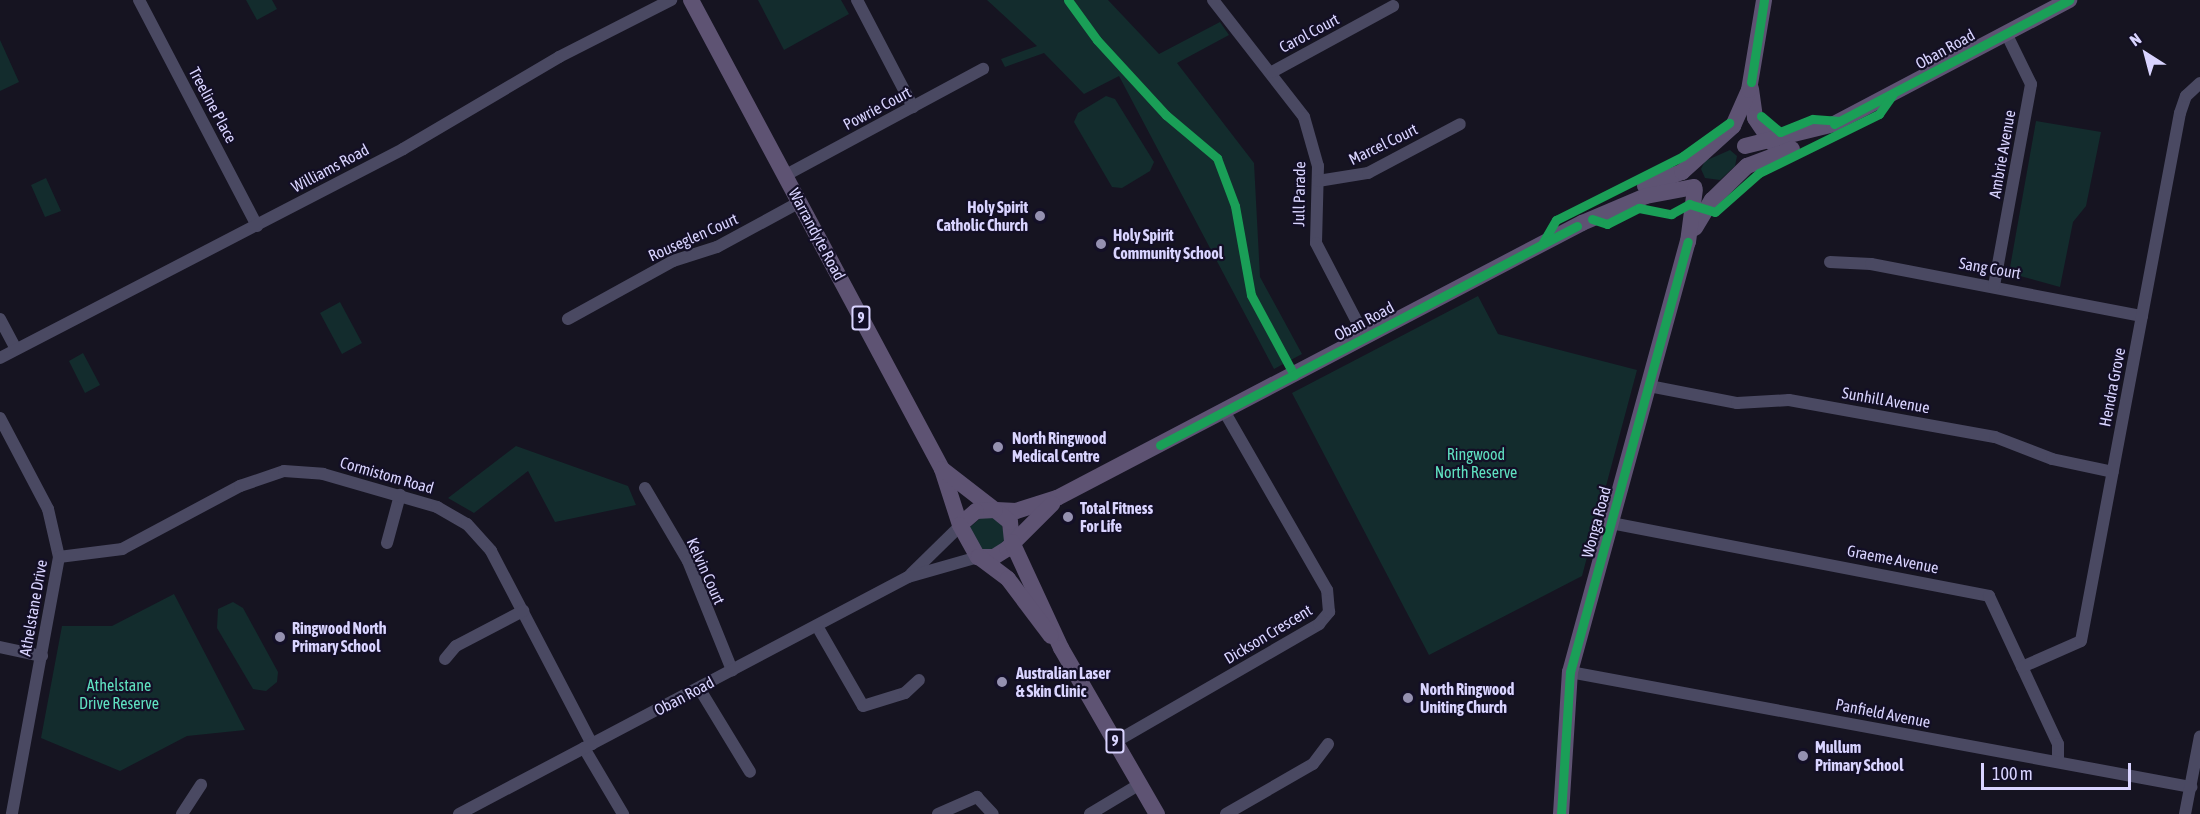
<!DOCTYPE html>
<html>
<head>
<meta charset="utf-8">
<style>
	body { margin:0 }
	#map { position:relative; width:2200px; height:814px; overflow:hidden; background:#161421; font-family:"Asap Condensed",sans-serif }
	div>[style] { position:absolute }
	.green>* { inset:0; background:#132c2d }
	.minor>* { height:12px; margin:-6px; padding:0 6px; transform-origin:6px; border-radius:6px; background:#4a4962 }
	.major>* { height:16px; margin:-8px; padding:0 8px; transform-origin:8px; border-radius:8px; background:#5e5373 }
	.cycleway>* { height:9px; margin:-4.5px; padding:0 4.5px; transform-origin:4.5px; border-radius:4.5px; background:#1a9f57 }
	.dots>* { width:16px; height:16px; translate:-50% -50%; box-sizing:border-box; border:3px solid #130f26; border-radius:50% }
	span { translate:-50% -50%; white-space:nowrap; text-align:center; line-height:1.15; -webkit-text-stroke:4.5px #130f26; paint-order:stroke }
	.shield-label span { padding:2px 4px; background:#130f26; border:2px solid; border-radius:4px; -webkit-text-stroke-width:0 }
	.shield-label { font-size:15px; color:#d9d4ff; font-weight:700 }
	.street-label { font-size:16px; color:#d9d4ff }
	.poi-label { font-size:16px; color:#d9d4ff; font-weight:700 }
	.right { translate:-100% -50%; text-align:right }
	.left { translate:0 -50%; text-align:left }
	.park-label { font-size:16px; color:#5fe0c0 }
	.north { position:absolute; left:2116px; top:24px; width:60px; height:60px; -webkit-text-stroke:4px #130f26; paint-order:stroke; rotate:324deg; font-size:16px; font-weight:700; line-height:24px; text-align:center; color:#d9d4ff }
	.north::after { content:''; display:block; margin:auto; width:21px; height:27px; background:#d9d4ff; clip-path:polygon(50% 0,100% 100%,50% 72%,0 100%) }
	.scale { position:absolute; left:1981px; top:763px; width:150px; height:27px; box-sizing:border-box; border:3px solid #d9d4ff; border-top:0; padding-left:8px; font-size:18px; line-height:21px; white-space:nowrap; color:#d9d4ff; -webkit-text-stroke:4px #130f26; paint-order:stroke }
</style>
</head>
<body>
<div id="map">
	<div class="green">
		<i style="clip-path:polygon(246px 0,272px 0,277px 9px,257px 20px)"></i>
		<i style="clip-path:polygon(758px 0,841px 0,849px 14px,784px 50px)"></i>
		<i style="clip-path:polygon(987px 0,1108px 0,1159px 54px,1220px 22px,1229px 35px,1177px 63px,1254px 163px,1260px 277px,1302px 354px,1274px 369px,1119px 76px,1084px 94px,1044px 53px,1005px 67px,1001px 59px,1037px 46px)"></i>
		<i style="clip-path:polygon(0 40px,19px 82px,0 91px)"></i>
		<i style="clip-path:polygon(1106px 96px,1115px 99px,1154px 162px,1150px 171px,1122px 188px,1112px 187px,1074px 122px,1078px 113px)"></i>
		<i style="clip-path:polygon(2036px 121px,2101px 132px,2086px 206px,2073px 222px,2060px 287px,2009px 273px)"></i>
		<i style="clip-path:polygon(1730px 150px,1737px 156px,1735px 166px,1720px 180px,1705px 178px,1701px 169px,1705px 161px)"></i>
		<i style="clip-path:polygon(46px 178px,61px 211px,45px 217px,31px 185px)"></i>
		<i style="clip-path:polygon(1478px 296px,1498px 334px,1637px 370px,1582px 576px,1429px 655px,1292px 393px)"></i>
		<i style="clip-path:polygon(340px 302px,362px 343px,342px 354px,320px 313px)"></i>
		<i style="clip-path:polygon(83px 353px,100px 385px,85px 393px,69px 361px)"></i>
		<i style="clip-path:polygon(516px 446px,628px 486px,636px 505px,555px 522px,528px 471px,474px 513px,448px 498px)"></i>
		<i style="clip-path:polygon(984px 515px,1001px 521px,1005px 539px,998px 548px,982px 551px,969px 528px)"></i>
		<i style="clip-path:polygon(174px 594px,245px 730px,187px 736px,120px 771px,41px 738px,62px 626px,112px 626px)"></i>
		<i style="clip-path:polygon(233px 602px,243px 608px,278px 672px,277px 682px,266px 691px,253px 689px,217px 628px,218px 609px)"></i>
	</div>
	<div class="minor">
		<i style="left:139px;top:0;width:255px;rotate:62.4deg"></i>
		<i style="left:857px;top:0;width:121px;rotate:62.4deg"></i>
		<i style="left:1213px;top:0;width:148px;rotate:52.1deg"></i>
		<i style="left:1304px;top:117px;width:51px;rotate:74.1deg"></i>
		<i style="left:1318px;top:166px;width:77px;rotate:91.5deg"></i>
		<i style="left:1316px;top:243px;width:106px;rotate:62.5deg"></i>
		<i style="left:1272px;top:72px;width:138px;rotate:-28.6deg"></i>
		<i style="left:786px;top:175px;width:224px;rotate:-28.3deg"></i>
		<i style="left:1318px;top:181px;width:51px;rotate:-9.1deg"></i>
		<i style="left:1368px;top:173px;width:104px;rotate:-28deg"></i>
		<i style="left:1830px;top:262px;width:41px;rotate:2.8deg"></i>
		<i style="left:1871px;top:264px;width:276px;rotate:10.9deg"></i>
		<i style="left:1994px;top:286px;width:205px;rotate:-79.6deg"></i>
		<i style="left:2031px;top:84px;width:57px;rotate:-116.1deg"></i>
		<i style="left:0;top:319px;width:34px;rotate:62deg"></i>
		<i style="left:568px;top:319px;width:120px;rotate:-28.9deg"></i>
		<i style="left:673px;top:261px;width:46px;rotate:-17.7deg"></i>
		<i style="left:717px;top:247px;width:94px;rotate:-28.5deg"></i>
		<i style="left:0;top:358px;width:454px;rotate:-27.4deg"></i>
		<i style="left:403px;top:149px;width:181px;rotate:-30.5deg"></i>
		<i style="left:559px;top:57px;width:126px;rotate:-27deg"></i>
		<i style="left:1649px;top:386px;width:90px;rotate:10.9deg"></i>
		<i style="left:1737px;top:403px;width:52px;rotate:-3.3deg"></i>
		<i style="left:1789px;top:400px;width:209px;rotate:10.2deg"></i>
		<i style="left:1995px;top:437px;width:61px;rotate:21.1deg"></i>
		<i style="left:2052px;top:459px;width:62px;rotate:12deg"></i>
		<i style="left:0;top:418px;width:103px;rotate:62.2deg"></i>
		<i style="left:48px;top:509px;width:49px;rotate:77.1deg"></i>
		<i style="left:59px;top:557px;width:261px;rotate:100.4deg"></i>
		<i style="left:645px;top:488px;width:85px;rotate:59.5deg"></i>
		<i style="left:688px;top:561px;width:118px;rotate:68deg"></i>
		<i style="left:1611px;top:523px;width:385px;rotate:10.9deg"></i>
		<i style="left:1989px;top:596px;width:163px;rotate:65deg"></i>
		<i style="left:2058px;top:744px;width:18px;rotate:90deg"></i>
		<i style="left:387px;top:543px;width:50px;rotate:-74.8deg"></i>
		<i style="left:59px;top:557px;width:64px;rotate:-7.2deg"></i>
		<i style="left:122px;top:549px;width:134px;rotate:-28.1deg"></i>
		<i style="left:240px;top:486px;width:46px;rotate:-18.8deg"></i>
		<i style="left:284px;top:471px;width:39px;rotate:4deg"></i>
		<i style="left:323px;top:474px;width:119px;rotate:16.1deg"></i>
		<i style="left:437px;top:507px;width:34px;rotate:30deg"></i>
		<i style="left:467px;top:524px;width:36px;rotate:48deg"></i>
		<i style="left:491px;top:551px;width:218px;rotate:62.4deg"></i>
		<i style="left:911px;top:574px;width:69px;rotate:-44.4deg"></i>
		<i style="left:817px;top:626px;width:92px;rotate:60.1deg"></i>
		<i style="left:863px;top:706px;width:44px;rotate:-17.2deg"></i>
		<i style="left:905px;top:693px;width:19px;rotate:-43deg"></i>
		<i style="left:0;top:647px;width:43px;rotate:12.1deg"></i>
		<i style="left:445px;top:659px;width:17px;rotate:-50deg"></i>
		<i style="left:456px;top:646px;width:76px;rotate:-27.6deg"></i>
		<i style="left:2022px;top:667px;width:64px;rotate:-23.8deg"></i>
		<i style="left:2081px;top:641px;width:537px;rotate:-79.38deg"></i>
		<i style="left:2180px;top:113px;width:18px;rotate:-71deg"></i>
		<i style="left:2186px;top:96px;width:19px;rotate:-43deg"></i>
		<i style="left:1570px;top:672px;width:632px;rotate:10.49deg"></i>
		<i style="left:699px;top:688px;width:98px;rotate:58.7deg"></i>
		<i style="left:1115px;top:742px;width:236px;rotate:-30deg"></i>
		<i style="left:1319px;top:624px;width:16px;rotate:-50deg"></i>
		<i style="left:1329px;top:612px;width:22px;rotate:-95deg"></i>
		<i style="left:1327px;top:590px;width:207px;rotate:-119.9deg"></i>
		<i style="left:584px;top:748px;width:77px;rotate:59.4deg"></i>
		<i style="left:182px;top:814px;width:35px;rotate:-57deg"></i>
		<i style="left:459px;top:814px;width:508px;rotate:-27.83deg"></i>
		<i style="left:908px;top:577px;width:73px;rotate:-15.9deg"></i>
		<i style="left:938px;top:814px;width:43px;rotate:-23.6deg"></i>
		<i style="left:977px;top:797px;width:23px;rotate:47deg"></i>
		<i style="left:1090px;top:814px;width:58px;rotate:-31deg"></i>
		<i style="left:1226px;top:814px;width:100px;rotate:-29.9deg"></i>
		<i style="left:1313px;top:764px;width:25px;rotate:-53deg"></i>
		<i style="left:2185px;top:814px;width:79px;rotate:-79.1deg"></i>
	</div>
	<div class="major">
		<i style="left:691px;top:0;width:532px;rotate:61.85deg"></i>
		<i style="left:942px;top:469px;width:59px;rotate:72.2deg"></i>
		<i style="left:1751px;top:89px;width:29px;rotate:82deg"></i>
		<i style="left:1755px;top:118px;width:30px;rotate:56deg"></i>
		<i style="left:1745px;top:146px;width:92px;rotate:-13.9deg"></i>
		<i style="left:1834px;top:124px;width:266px;rotate:-27.8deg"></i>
		<i style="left:1645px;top:186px;width:40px;rotate:-21deg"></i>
		<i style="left:1682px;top:172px;width:69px;rotate:-42deg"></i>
		<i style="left:1733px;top:126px;width:39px;rotate:-66deg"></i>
		<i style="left:1749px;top:90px;width:91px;rotate:-80.5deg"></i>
		<i style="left:1695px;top:228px;width:33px;rotate:-59deg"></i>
		<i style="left:1712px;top:200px;width:49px;rotate:-44.2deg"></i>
		<i style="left:1747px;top:166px;width:48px;rotate:-20.7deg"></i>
		<i style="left:942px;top:469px;width:67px;rotate:37.7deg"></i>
		<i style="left:996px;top:510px;width:20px;rotate:3deg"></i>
		<i style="left:1016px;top:511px;width:43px;rotate:-17.6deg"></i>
		<i style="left:1057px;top:498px;width:593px;rotate:-27.65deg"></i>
		<i style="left:1582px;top:223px;width:69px;rotate:-22.9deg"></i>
		<i style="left:1646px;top:196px;width:49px;rotate:-10.6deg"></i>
		<i style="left:1012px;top:541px;width:19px;rotate:-96deg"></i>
		<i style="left:1010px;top:522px;width:19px;rotate:-141deg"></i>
		<i style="left:995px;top:510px;width:19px;rotate:177deg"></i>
		<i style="left:976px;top:511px;width:21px;rotate:139deg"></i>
		<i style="left:960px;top:525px;width:37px;rotate:61deg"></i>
		<i style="left:978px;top:557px;width:16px"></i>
		<i style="left:994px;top:557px;width:15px;rotate:-32deg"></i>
		<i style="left:1007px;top:549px;width:64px;rotate:-45deg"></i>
		<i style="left:1012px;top:542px;width:117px;rotate:65.2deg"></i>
		<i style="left:1061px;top:648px;width:192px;rotate:60deg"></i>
		<i style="left:979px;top:557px;width:36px;rotate:37deg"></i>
		<i style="left:1008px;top:579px;width:71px;rotate:53deg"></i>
		<i style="left:1561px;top:814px;width:142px;rotate:-86.4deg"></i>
		<i style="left:1570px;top:672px;width:446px;rotate:-74.7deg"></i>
		<i style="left:1688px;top:242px;width:53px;rotate:-82.5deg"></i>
	</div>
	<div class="cycleway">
		<i style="left:1068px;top:0;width:49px;rotate:54.1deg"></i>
		<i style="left:1097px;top:40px;width:102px;rotate:47.4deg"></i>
		<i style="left:1166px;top:115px;width:67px;rotate:40.1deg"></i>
		<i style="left:1217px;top:158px;width:51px;rotate:69.4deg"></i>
		<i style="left:1235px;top:206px;width:90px;rotate:79.8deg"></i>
		<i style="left:1251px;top:295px;width:91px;rotate:61.7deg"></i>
		<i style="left:1751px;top:82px;width:83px;rotate:-81deg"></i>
		<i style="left:1761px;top:116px;width:25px;rotate:40deg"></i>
		<i style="left:1780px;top:132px;width:35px;rotate:-22deg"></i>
		<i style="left:1813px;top:119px;width:27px;rotate:4deg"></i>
		<i style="left:1834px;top:124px;width:266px;rotate:-27.8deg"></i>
		<i style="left:1592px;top:219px;width:16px;rotate:18deg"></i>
		<i style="left:1607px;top:224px;width:36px;rotate:-27deg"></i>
		<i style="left:1639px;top:208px;width:33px;rotate:11deg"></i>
		<i style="left:1671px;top:214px;width:21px;rotate:-29deg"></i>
		<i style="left:1689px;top:204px;width:27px;rotate:17deg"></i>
		<i style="left:1715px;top:212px;width:59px;rotate:-41.6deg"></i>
		<i style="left:1759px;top:173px;width:134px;rotate:-26.2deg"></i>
		<i style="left:1879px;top:114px;width:24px;rotate:-55deg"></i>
		<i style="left:1542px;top:244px;width:28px;rotate:-60deg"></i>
		<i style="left:1556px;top:220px;width:142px;rotate:-26.7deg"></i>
		<i style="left:1683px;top:156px;width:57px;rotate:-35.7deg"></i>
		<i style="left:1160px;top:445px;width:471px;rotate:-27.7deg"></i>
		<i style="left:1561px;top:814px;width:142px;rotate:-86.4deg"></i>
		<i style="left:1570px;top:672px;width:446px;rotate:-74.7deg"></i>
	</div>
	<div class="dots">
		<i style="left:1040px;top:216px;background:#9591b1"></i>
		<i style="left:1101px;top:244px;background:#9591b1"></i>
		<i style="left:998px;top:447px;background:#9591b1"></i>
		<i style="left:1068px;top:517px;background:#9591b1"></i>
		<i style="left:280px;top:637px;background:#9591b1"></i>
		<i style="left:1002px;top:682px;background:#9591b1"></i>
		<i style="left:1408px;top:698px;background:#9591b1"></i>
		<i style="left:1803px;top:756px;background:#9591b1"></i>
	</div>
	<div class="shield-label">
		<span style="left:861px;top:318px">9</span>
		<span style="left:1115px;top:741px">9</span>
	</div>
	<div class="street-label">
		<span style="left:1309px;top:33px;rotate:-28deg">Carol Court</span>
		<span style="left:1945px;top:49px;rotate:-29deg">Oban Road</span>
		<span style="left:213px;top:105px;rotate:62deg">Treeline Place</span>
		<span style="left:877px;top:108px;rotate:-28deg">Powrie Court</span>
		<span style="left:1383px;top:144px;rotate:-26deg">Marcel Court</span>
		<span style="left:2002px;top:154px;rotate:-80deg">Ambrie Avenue</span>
		<span style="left:330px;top:168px;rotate:-28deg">Williams Road</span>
		<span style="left:1299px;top:194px;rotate:-89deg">Jull Parade</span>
		<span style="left:817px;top:234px;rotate:62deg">Warrandyte Road</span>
		<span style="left:693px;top:237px;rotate:-24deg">Rouseglen Court</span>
		<span style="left:1990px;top:268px;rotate:10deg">Sang Court</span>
		<span style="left:1364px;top:321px;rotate:-28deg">Oban Road</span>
		<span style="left:2112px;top:387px;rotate:-79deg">Hendra Grove</span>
		<span style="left:1886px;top:400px;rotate:10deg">Sunhill Avenue</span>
		<span style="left:387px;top:475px;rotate:16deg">Cormistom Road</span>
		<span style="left:1596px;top:522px;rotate:-75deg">Wonga Road</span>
		<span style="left:1893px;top:559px;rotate:11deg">Graeme Avenue</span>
		<span style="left:706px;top:571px;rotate:66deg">Kelvin Court</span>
		<span style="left:33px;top:608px;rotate:-80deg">Athelstane Drive</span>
		<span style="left:1268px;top:634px;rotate:-31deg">Dickson Crescent</span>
		<span style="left:684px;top:696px;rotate:-28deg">Oban Road</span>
		<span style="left:1883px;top:713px;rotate:11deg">Panfield Avenue</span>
	</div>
	<div class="poi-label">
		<span class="right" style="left:1028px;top:216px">Holy Spirit<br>Catholic Church</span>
		<span class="left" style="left:1113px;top:244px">Holy Spirit<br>Community School</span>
		<span class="left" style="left:1012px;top:447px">North Ringwood<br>Medical Centre</span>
		<span class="left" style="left:1080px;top:517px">Total Fitness<br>For Life</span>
		<span class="left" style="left:292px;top:637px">Ringwood North<br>Primary School</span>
		<span class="left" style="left:1016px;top:682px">Australian Laser<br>&amp; Skin Clinic</span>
		<span class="left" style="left:1420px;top:698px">North Ringwood<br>Uniting Church</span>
		<span class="left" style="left:1815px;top:756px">Mullum<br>Primary School</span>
	</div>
	<div class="park-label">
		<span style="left:1476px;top:463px">Ringwood<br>North Reserve</span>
		<span style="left:119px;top:694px">Athelstane<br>Drive Reserve</span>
	</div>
	<div class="north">N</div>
	<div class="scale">100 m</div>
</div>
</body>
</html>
